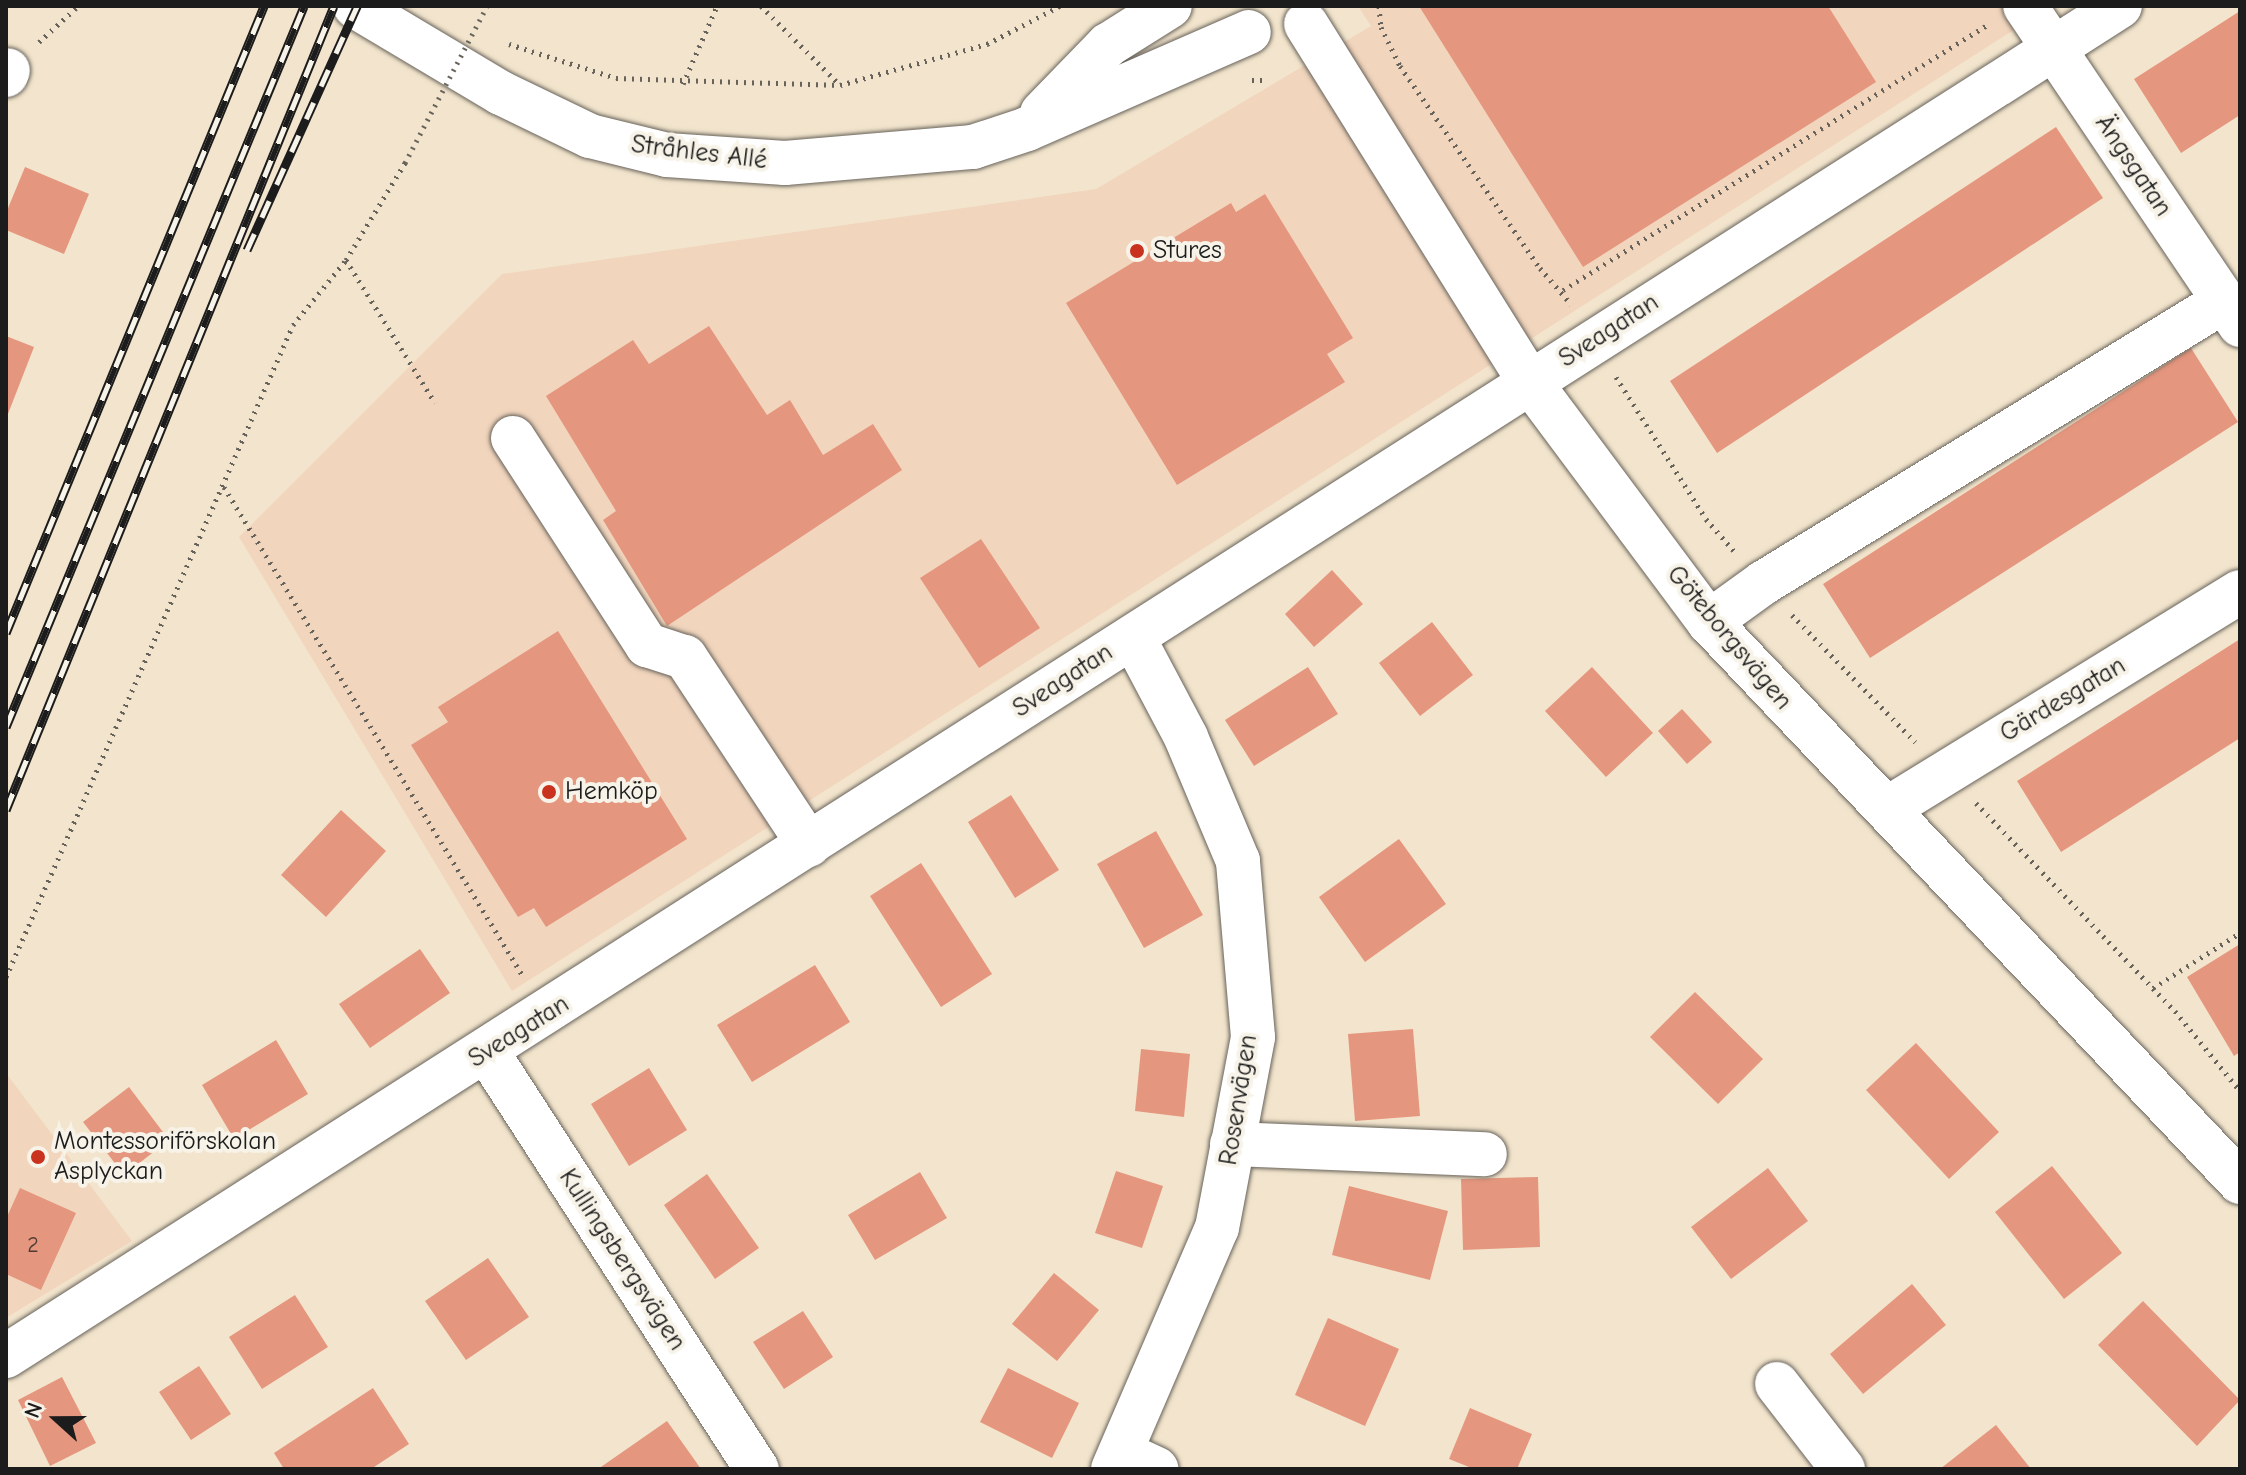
<!DOCTYPE html>
<html>
<head>
<meta charset="utf-8">
<style>
	body { margin:0 }
	#map { position:relative; width:2246px; height:1475px; overflow:hidden; background:#f3e5cd; font-family:"Comic Neue",sans-serif }
	div>[style] { position:absolute }
	.built>* { inset:0; background:#f1d5bd }
	.building>* { inset:0; background:#e5967e }
	.path>* { height:5px; margin-top:-2.5px; transform-origin:0; background:repeating-linear-gradient(90deg,#67625a 0 2px,transparent 0 8px) }
	.roads { filter:drop-shadow(0 0 2px #67625a) drop-shadow(0 0 2px #67625a) }
	.minor>* { height:44px; margin:-22px; padding:0 22px; transform-origin:22px; border-radius:22px; background:#fff }
	.rail>* { height:9px; margin-top:-4.5px; transform-origin:0; background:repeating-linear-gradient(90deg,#f7f3e8 0 18px,#1c1c1c 0 36px); box-sizing:border-box; border-block:2px solid #1c1c1c }
	.path-bridge>* { height:5px; margin-top:-2.5px; transform-origin:0; background:repeating-linear-gradient(90deg,#67625a 0 2px,transparent 0 8px) }
	.dots>* { width:22px; height:22px; translate:-50% -50%; box-sizing:border-box; border:4px solid #f7f3e8; border-radius:50% }
	span { translate:-50% -50%; white-space:nowrap; text-align:center; line-height:1.15; -webkit-text-stroke:8px #f7f3e8; paint-order:stroke }
	.number-label { font-size:22px; color:#4e3a34 }
	.number-label span { -webkit-text-stroke-width:0 }
	.street-label { font-size:26px; color:#1c1c1c }
	.poi-label { font-size:26px; color:#1c1c1c }
	.left { translate:0 -50%; text-align:left }
	.frame { position:absolute; inset:0; border:8px solid #1c1c1c; pointer-events:none }
	.north { position:absolute; left:16px; top:1379px; width:80px; height:80px; -webkit-text-stroke:6px #f7f3e8; paint-order:stroke; rotate:291deg; font-size:22px; font-weight:700; line-height:32px; text-align:center; color:#1c1c1c }
	.north::after { content:''; display:block; margin:auto; width:28px; height:36px; background:#1c1c1c; clip-path:polygon(50% 0,100% 100%,50% 72%,0 100%) }
</style>
</head>
<body>
<div id="map">
	<div class="built">
		<i style="clip-path:polygon(1358px 6px,2051px 6px,512px 991px,239px 537px,502px 274px,1096px 189px,1371px 26px)"></i>
		<i style="clip-path:polygon(6px 1073px,132px 1241px,6px 1318px)"></i>
	</div>
	<div class="building">
		<i style="clip-path:polygon(1419px 6px,1828px 6px,1876px 82px,1583px 267px)"></i>
		<i style="clip-path:polygon(2240px 11px,2240px 115px,2181px 153px,2134px 79px)"></i>
		<i style="clip-path:polygon(2056px 127px,2103px 198px,1717px 453px,1670px 381px)"></i>
		<i style="clip-path:polygon(25px 167px,89px 194px,64px 254px,6px 230px,6px 213px)"></i>
		<i style="clip-path:polygon(1265px 194px,1353px 338px,1327px 354px,1345px 382px,1177px 485px,1066px 303px,1231px 203px,1236px 212px)"></i>
		<i style="clip-path:polygon(709px 326px,767px 415px,790px 400px,823px 455px,873px 424px,902px 470px,667px 626px,603px 520px,616px 511px,546px 396px,633px 340px,649px 364px)"></i>
		<i style="clip-path:polygon(6px 336px,34px 347px,6px 419px)"></i>
		<i style="clip-path:polygon(2191px 348px,2238px 422px,1870px 658px,1823px 584px)"></i>
		<i style="clip-path:polygon(981px 539px,1040px 628px,979px 668px,920px 578px)"></i>
		<i style="clip-path:polygon(1332px 570px,1363px 604px,1314px 647px,1285px 614px)"></i>
		<i style="clip-path:polygon(1432px 622px,1473px 675px,1420px 716px,1379px 663px)"></i>
		<i style="clip-path:polygon(558px 631px,687px 839px,546px 927px,534px 908px,518px 917px,411px 745px,448px 722px,438px 707px)"></i>
		<i style="clip-path:polygon(2240px 639px,2240px 738px,2061px 852px,2017px 781px)"></i>
		<i style="clip-path:polygon(1308px 667px,1338px 714px,1254px 766px,1225px 720px)"></i>
		<i style="clip-path:polygon(1592px 667px,1653px 733px,1606px 777px,1545px 711px)"></i>
		<i style="clip-path:polygon(1682px 709px,1712px 742px,1687px 764px,1658px 731px)"></i>
		<i style="clip-path:polygon(1011px 795px,1059px 870px,1015px 898px,968px 822px)"></i>
		<i style="clip-path:polygon(341px 810px,386px 851px,326px 917px,281px 875px)"></i>
		<i style="clip-path:polygon(1156px 831px,1203px 915px,1144px 948px,1097px 864px)"></i>
		<i style="clip-path:polygon(1399px 839px,1446px 904px,1365px 962px,1319px 897px)"></i>
		<i style="clip-path:polygon(921px 863px,992px 974px,941px 1007px,870px 896px)"></i>
		<i style="clip-path:polygon(2240px 944px,2240px 1052px,2234px 1056px,2187px 977px)"></i>
		<i style="clip-path:polygon(420px 949px,450px 993px,370px 1048px,339px 1004px)"></i>
		<i style="clip-path:polygon(815px 965px,850px 1022px,752px 1082px,717px 1025px)"></i>
		<i style="clip-path:polygon(1695px 992px,1763px 1059px,1718px 1104px,1650px 1037px)"></i>
		<i style="clip-path:polygon(1413px 1029px,1420px 1116px,1355px 1121px,1348px 1034px)"></i>
		<i style="clip-path:polygon(276px 1040px,308px 1094px,234px 1139px,202px 1085px)"></i>
		<i style="clip-path:polygon(1916px 1043px,1999px 1132px,1949px 1179px,1866px 1090px)"></i>
		<i style="clip-path:polygon(1141px 1049px,1190px 1054px,1184px 1117px,1135px 1111px)"></i>
		<i style="clip-path:polygon(649px 1068px,687px 1130px,629px 1166px,591px 1104px)"></i>
		<i style="clip-path:polygon(129px 1087px,169px 1140px,124px 1175px,83px 1122px)"></i>
		<i style="clip-path:polygon(2052px 1166px,2122px 1253px,2064px 1299px,1995px 1212px)"></i>
		<i style="clip-path:polygon(1768px 1168px,1808px 1221px,1731px 1279px,1691px 1227px)"></i>
		<i style="clip-path:polygon(1116px 1171px,1163px 1186px,1142px 1248px,1095px 1233px)"></i>
		<i style="clip-path:polygon(920px 1172px,947px 1218px,875px 1260px,848px 1215px)"></i>
		<i style="clip-path:polygon(707px 1174px,759px 1248px,715px 1279px,664px 1205px)"></i>
		<i style="clip-path:polygon(1538px 1177px,1540px 1247px,1463px 1250px,1461px 1179px)"></i>
		<i style="clip-path:polygon(1349px 1186px,1448px 1211px,1430px 1280px,1332px 1255px)"></i>
		<i style="clip-path:polygon(20px 1188px,76px 1213px,41px 1290px,6px 1274px,6px 1219px)"></i>
		<i style="clip-path:polygon(488px 1258px,529px 1317px,466px 1360px,425px 1301px)"></i>
		<i style="clip-path:polygon(1054px 1273px,1099px 1310px,1057px 1361px,1012px 1324px)"></i>
		<i style="clip-path:polygon(1912px 1284px,1946px 1325px,1863px 1394px,1830px 1354px)"></i>
		<i style="clip-path:polygon(295px 1295px,328px 1347px,262px 1389px,229px 1337px)"></i>
		<i style="clip-path:polygon(2143px 1301px,2240px 1400px,2197px 1446px,2098px 1345px)"></i>
		<i style="clip-path:polygon(803px 1311px,833px 1357px,784px 1389px,753px 1342px)"></i>
		<i style="clip-path:polygon(1328px 1318px,1399px 1349px,1365px 1426px,1295px 1395px)"></i>
		<i style="clip-path:polygon(199px 1366px,231px 1414px,191px 1440px,159px 1392px)"></i>
		<i style="clip-path:polygon(1008px 1368px,1079px 1403px,1052px 1458px,980px 1422px)"></i>
		<i style="clip-path:polygon(62px 1377px,96px 1443px,50px 1466px,18px 1400px)"></i>
		<i style="clip-path:polygon(373px 1388px,409px 1444px,371px 1469px,284px 1469px,274px 1453px)"></i>
		<i style="clip-path:polygon(1470px 1408px,1532px 1434px,1517px 1469px,1474px 1469px,1449px 1459px)"></i>
		<i style="clip-path:polygon(667px 1421px,701px 1469px,598px 1469px)"></i>
		<i style="clip-path:polygon(1996px 1425px,2031px 1469px,1940px 1469px)"></i>
	</div>
	<div class="path">
		<i style="left:761px;top:6px;width:110px;rotate:45deg"></i>
		<i style="left:1379px;top:6px;width:21px;rotate:85deg"></i>
		<i style="left:1381px;top:27px;width:43px;rotate:64deg"></i>
		<i style="left:1400px;top:66px;width:246px;rotate:55.3deg"></i>
		<i style="left:1540px;top:268px;width:48px;rotate:49.3deg"></i>
		<i style="left:39px;top:42px;width:53px;rotate:-42.7deg"></i>
		<i style="left:509px;top:44px;width:112px;rotate:17.6deg"></i>
		<i style="left:616px;top:78px;width:224px;rotate:1.8deg"></i>
		<i style="left:840px;top:85px;width:153px;rotate:-15.6deg"></i>
		<i style="left:987px;top:44px;width:82px;rotate:-27.5deg"></i>
		<i style="left:1252px;top:80px;width:13px"></i>
		<i style="left:683px;top:84px;width:85px;rotate:-66.4deg"></i>
		<i style="left:346px;top:260px;width:168px;rotate:58.1deg"></i>
		<i style="left:1563px;top:290px;width:499px;rotate:-32deg"></i>
		<i style="left:1616px;top:377px;width:168px;rotate:57.6deg"></i>
		<i style="left:1706px;top:519px;width:43px;rotate:48.8deg"></i>
		<i style="left:224px;top:487px;width:573px;rotate:58.56deg"></i>
		<i style="left:1792px;top:615px;width:177px;rotate:45.9deg"></i>
		<i style="left:1976px;top:803px;width:288px;rotate:46.3deg"></i>
		<i style="left:2175px;top:1011px;width:103px;rotate:50.9deg"></i>
		<i style="left:6px;top:977px;width:712px;rotate:-66.24deg"></i>
		<i style="left:293px;top:325px;width:84px;rotate:-50.8deg"></i>
		<i style="left:346px;top:260px;width:114px;rotate:-58.7deg"></i>
		<i style="left:2153px;top:988px;width:103px;rotate:-32.3deg"></i>
	</div>
	<div class="roads">
		<div class="minor">
			<i style="left:355px;top:6px;width:170px;rotate:30.8deg"></i>
			<i style="left:501px;top:93px;width:99px;rotate:25.8deg"></i>
			<i style="left:590px;top:136px;width:79px;rotate:13.9deg"></i>
			<i style="left:667px;top:155px;width:118px;rotate:3.9deg"></i>
			<i style="left:785px;top:163px;width:189px;rotate:-4.9deg"></i>
			<i style="left:973px;top:147px;width:57px;rotate:-18.4deg"></i>
			<i style="left:1027px;top:129px;width:242px;rotate:-23.6deg"></i>
			<i style="left:2025px;top:6px;width:385px;rotate:56deg"></i>
			<i style="left:1306px;top:24px;width:422px;rotate:58deg"></i>
			<i style="left:1530px;top:382px;width:299px;rotate:53.3deg"></i>
			<i style="left:1709px;top:622px;width:772px;rotate:46.52deg"></i>
			<i style="left:6px;top:75px;width:5px;rotate:-68deg"></i>
			<i style="left:1042px;top:113px;width:95px;rotate:-45.9deg"></i>
			<i style="left:1108px;top:45px;width:73px;rotate:-32.2deg"></i>
			<i style="left:513px;top:438px;width:247px;rotate:57.1deg"></i>
			<i style="left:647px;top:645px;width:40px;rotate:18deg"></i>
			<i style="left:685px;top:657px;width:225px;rotate:56.6deg"></i>
			<i style="left:1709px;top:622px;width:67px;rotate:-35.8deg"></i>
			<i style="left:1763px;top:583px;width:540px;rotate:-31.45deg"></i>
			<i style="left:1887px;top:809px;width:414px;rotate:-31.6deg"></i>
			<i style="left:487px;top:1052px;width:497px;rotate:57.1deg"></i>
			<i style="left:1232px;top:1144px;width:253px;rotate:2.3deg"></i>
			<i style="left:6px;top:1356px;width:2508px;rotate:-32.56deg"></i>
			<i style="left:1777px;top:1384px;width:108px;rotate:52.2deg"></i>
			<i style="left:1122px;top:1453px;width:38px;rotate:25deg"></i>
			<i style="left:1113px;top:1469px;width:262px;rotate:-66.7deg"></i>
			<i style="left:1217px;top:1228px;width:194px;rotate:-79.3deg"></i>
			<i style="left:1253px;top:1037px;width:177px;rotate:-94.9deg"></i>
			<i style="left:1238px;top:861px;width:134px;rotate:-112.8deg"></i>
			<i style="left:1186px;top:737px;width:113px;rotate:-117.9deg"></i>
		</div>
	</div>
	<div class="rail">
		<i style="left:247px;top:250px;width:268px;rotate:-65.7deg"></i>
		<i style="left:6px;top:633px;width:678px;rotate:-67.63deg"></i>
		<i style="left:6px;top:727px;width:780px;rotate:-67.54deg"></i>
		<i style="left:6px;top:810px;width:868px;rotate:-67.81deg"></i>
	</div>
	<div class="path-bridge">
		<i style="left:405px;top:163px;width:177px;rotate:-62.4deg"></i>
	</div>
	<div class="dots">
		<i style="left:1137px;top:251px;background:#c8321e"></i>
		<i style="left:549px;top:792px;background:#c8321e"></i>
		<i style="left:38px;top:1157px;background:#c8321e"></i>
	</div>
	<div class="number-label">
		<span style="left:33px;top:1246px">2</span>
	</div>
	<div class="street-label">
		<span style="left:699px;top:153px;rotate:7deg">Stråhles Allé</span>
		<span style="left:2133px;top:166px;rotate:56deg">Ängsgatan</span>
		<span style="left:1609px;top:331px;rotate:-33deg">Sveagatan</span>
		<span style="left:1729px;top:638px;rotate:50deg">Göteborgsvägen</span>
		<span style="left:1063px;top:681px;rotate:-33deg">Sveagatan</span>
		<span style="left:2063px;top:700px;rotate:-31deg">Gärdesgatan</span>
		<span style="left:519px;top:1032px;rotate:-32deg">Sveagatan</span>
		<span style="left:1239px;top:1100px;rotate:-81deg">Rosenvägen</span>
		<span style="left:622px;top:1260px;rotate:57deg">Kullingsbergsvägen</span>
	</div>
	<div class="poi-label">
		<span class="left" style="left:1153px;top:251px">Stures</span>
		<span class="left" style="left:565px;top:792px">Hemköp</span>
		<span class="left" style="left:54px;top:1157px">Montessoriförskolan<br>Asplyckan</span>
	</div>
	<div class="frame"></div>
	<div class="north">N</div>
</div>
</body>
</html>
